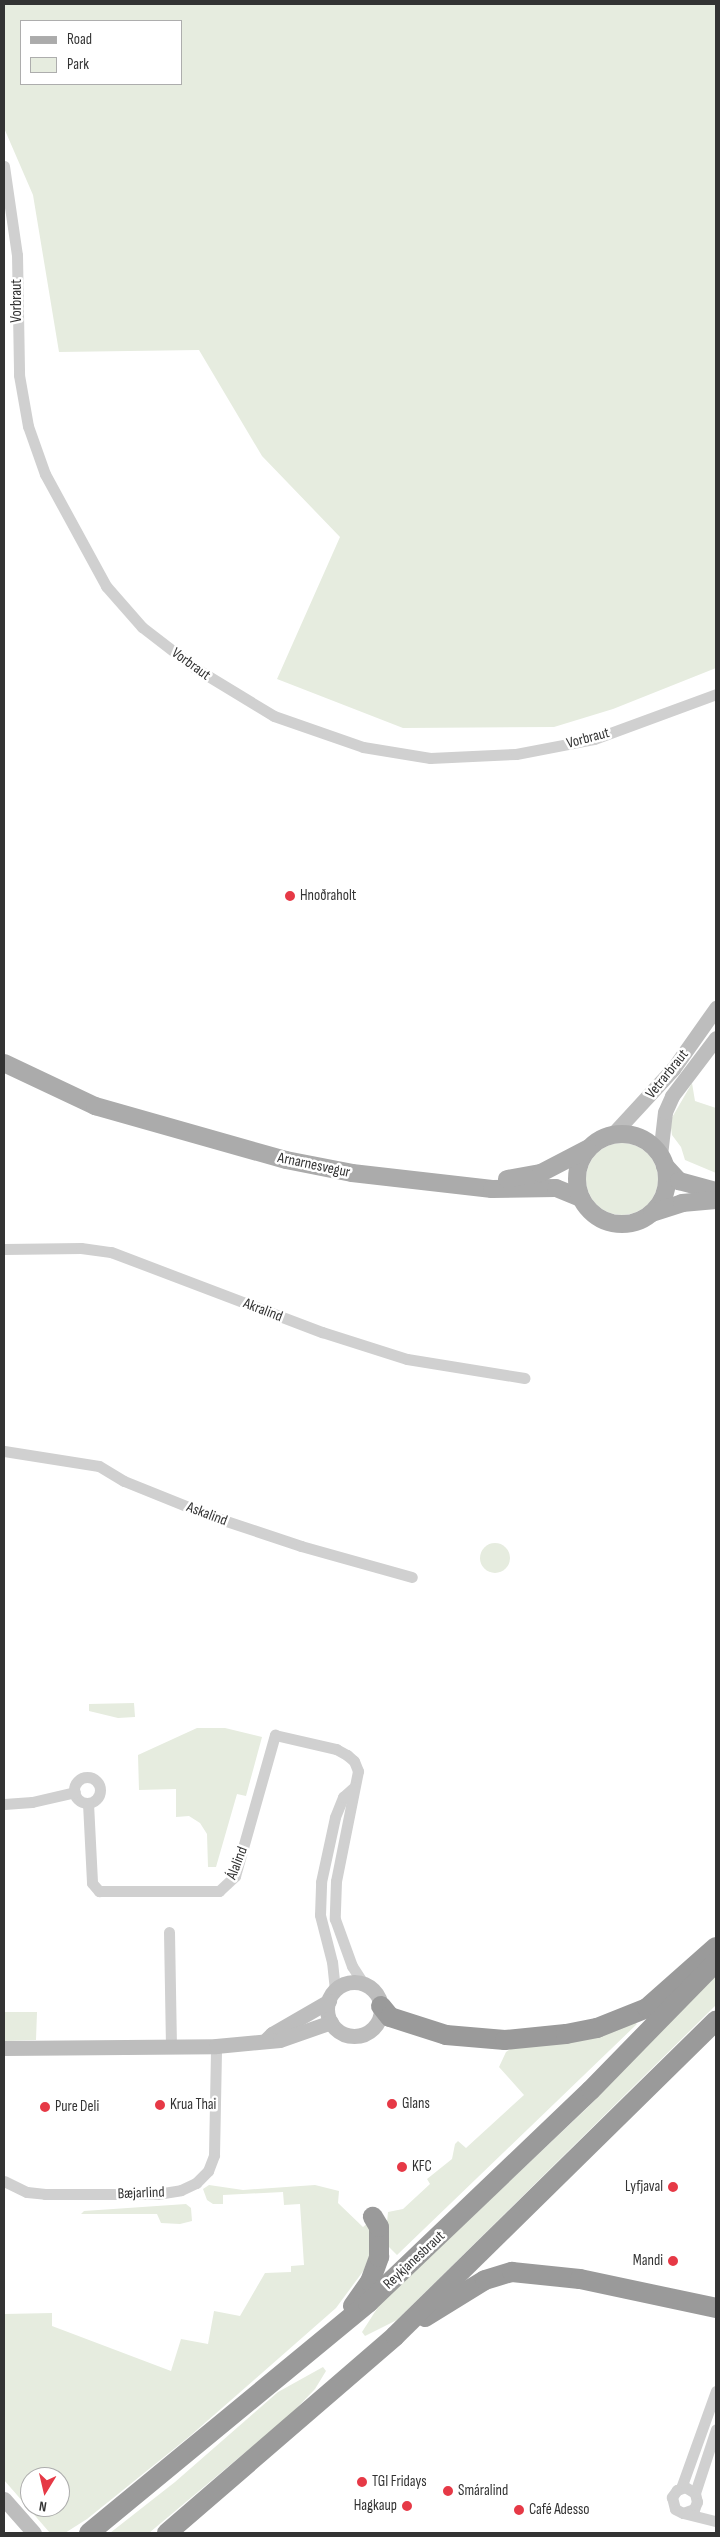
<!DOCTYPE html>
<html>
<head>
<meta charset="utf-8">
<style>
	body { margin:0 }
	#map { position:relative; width:720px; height:2537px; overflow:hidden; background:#fff; font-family:"Sofia Sans Condensed",sans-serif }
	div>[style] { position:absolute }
	.green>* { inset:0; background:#e6ecdf }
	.round { border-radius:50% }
	.street>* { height:11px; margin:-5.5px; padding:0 5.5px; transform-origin:5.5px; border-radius:5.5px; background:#d0d0d0 }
	.street>.ring { margin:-5.5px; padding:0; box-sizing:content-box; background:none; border:11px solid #d0d0d0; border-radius:50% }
	.secondary>* { height:15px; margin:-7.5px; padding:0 7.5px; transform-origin:7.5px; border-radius:7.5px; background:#bdbdbd }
	.secondary>.ring { margin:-7.5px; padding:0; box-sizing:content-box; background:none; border:15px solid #bdbdbd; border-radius:50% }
	.primary>* { height:18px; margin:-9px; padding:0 9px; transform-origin:9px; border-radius:9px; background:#ababab }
	.primary>.ring { margin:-9px; padding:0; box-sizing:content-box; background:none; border:18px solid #ababab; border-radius:50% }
	.highway>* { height:20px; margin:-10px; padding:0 10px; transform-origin:10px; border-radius:10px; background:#9a9a9a }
	.dots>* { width:14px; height:14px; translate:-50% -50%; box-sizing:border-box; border:2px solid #fff; border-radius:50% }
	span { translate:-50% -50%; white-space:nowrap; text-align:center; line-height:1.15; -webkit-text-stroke:5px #fff; paint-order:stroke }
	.street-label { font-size:15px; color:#333 }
	.poi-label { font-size:15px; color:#333 }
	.left { translate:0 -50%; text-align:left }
	.right { translate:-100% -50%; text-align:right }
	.frame { position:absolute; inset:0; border:5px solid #333; pointer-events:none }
	.legend { position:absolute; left:20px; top:20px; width:162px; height:65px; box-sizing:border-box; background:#fff; border:1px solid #adadad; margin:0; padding:6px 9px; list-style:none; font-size:15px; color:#333 }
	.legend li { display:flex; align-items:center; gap:10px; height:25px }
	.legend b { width:25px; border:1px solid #adadad }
	.north { position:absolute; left:20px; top:2467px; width:50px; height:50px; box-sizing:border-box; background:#fff; border:1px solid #adadad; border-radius:50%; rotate:189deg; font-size:14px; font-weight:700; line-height:20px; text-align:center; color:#333 }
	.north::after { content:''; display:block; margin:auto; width:18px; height:22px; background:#e63946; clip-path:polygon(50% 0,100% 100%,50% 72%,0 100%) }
</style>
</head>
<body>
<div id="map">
	<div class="green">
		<i style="clip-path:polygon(evenodd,4px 4px,716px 4px,716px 668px,613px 709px,554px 727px,403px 728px,277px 679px,340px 537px,262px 456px,199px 350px,59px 352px,33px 195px,4px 128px,4px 4px,21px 21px,181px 21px,181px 84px,21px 84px,21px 21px)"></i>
		<i style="clip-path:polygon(692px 1083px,695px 1101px,716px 1108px,716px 1173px,685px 1160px,681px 1147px,672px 1135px,670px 1121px)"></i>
		<i class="round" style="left:586px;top:1143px;width:72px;height:72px"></i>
		<i class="round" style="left:480px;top:1543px;width:30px;height:30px"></i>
		<i style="clip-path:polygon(134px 1703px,135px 1717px,118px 1718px,89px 1711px,89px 1704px)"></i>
		<i style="clip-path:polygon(197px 1728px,225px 1728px,262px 1737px,246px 1796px,237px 1794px,216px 1867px,208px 1867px,207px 1834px,200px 1823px,189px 1816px,176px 1817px,176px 1789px,139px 1790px,138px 1755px)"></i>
		<i style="clip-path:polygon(716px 1975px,716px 2005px,397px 2320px,365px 2336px,362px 2332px,380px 2304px,587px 2108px)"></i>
		<i style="clip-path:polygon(4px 2012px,37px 2012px,36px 2040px,4px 2041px)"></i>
		<i style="clip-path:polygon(634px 2022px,637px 2024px,397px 2255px,385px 2243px,388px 2212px,403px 2209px,430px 2184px,427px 2179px,452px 2159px,455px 2144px,458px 2141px,466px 2148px,524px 2095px,499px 2067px,506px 2052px,518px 2044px)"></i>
		<i style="clip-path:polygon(evenodd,209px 2185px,243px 2190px,315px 2185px,339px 2191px,338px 2203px,363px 2227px,370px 2221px,370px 2254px,364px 2270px,336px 2308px,190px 2436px,87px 2519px,65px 2533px,50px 2533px,4px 2480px,4px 2314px,52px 2313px,52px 2326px,171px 2371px,181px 2339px,208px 2344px,214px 2311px,240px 2316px,265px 2273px,291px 2272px,291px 2266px,304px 2265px,300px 2204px,284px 2205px,283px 2192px,223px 2195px,223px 2204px,213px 2204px,207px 2200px,203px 2189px,209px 2185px,30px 2477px,60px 2477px,60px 2507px,30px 2507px,30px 2477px)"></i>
		<i style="clip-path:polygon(186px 2204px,191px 2208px,192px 2221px,180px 2224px,161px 2223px,157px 2214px,81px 2214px,84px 2211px)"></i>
		<i style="clip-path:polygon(323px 2367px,326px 2371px,315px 2389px,291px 2414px,149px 2533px,110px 2533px,175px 2482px,278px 2392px)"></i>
	</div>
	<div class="street">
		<i style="left:4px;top:166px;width:90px;rotate:81.7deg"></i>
		<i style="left:17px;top:255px;width:120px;rotate:89deg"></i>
		<i style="left:19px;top:375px;width:52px;rotate:80deg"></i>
		<i style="left:28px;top:426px;width:51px;rotate:70.5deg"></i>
		<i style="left:45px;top:474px;width:128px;rotate:61.4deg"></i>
		<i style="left:106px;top:586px;width:55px;rotate:48.7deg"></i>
		<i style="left:142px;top:627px;width:67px;rotate:37.7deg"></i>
		<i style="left:195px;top:668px;width:92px;rotate:31.3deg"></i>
		<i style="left:274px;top:716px;width:94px;rotate:19.2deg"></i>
		<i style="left:363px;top:747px;width:68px;rotate:9.3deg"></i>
		<i style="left:430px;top:758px;width:86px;rotate:-2.7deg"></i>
		<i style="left:516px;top:754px;width:79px;rotate:-10.9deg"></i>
		<i style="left:594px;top:739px;width:130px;rotate:-20.2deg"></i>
		<i style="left:4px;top:1249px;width:77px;rotate:-0.7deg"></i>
		<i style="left:81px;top:1248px;width:30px;rotate:8deg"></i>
		<i style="left:111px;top:1252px;width:226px;rotate:20.8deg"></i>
		<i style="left:322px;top:1332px;width:89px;rotate:17.6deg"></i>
		<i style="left:407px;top:1359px;width:119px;rotate:9.2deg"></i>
		<i style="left:4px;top:1451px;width:96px;rotate:9deg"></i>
		<i style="left:99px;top:1466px;width:29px;rotate:31deg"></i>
		<i style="left:124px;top:1481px;width:94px;rotate:21.9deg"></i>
		<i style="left:211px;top:1516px;width:95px;rotate:18.4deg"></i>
		<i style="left:301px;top:1546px;width:115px;rotate:15.6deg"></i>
		<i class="ring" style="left:74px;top:1777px;width:15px;height:15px"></i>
		<i style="left:88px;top:1803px;width:80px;rotate:87.1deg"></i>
		<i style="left:92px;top:1883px;width:11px;rotate:49deg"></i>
		<i style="left:99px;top:1891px;width:120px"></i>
		<i style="left:219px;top:1891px;width:22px;rotate:-43deg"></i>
		<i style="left:235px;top:1876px;width:147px;rotate:-74.2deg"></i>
		<i style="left:275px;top:1735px;width:63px;rotate:12.9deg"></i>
		<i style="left:336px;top:1749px;width:13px;rotate:29deg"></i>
		<i style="left:347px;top:1755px;width:9px;rotate:41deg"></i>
		<i style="left:354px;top:1761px;width:11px;rotate:68deg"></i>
		<i style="left:358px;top:1771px;width:112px;rotate:101.3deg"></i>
		<i style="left:336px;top:1881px;width:38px;rotate:92deg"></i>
		<i style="left:335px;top:1919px;width:50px;rotate:70.1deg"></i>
		<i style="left:352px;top:1966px;width:20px;rotate:57deg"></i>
		<i style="left:4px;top:1804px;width:28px;rotate:-4deg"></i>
		<i style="left:32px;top:1802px;width:44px;rotate:-13.1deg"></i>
		<i style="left:169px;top:1932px;width:115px;rotate:89deg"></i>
		<i style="left:335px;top:1990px;width:28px;rotate:-96deg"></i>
		<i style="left:332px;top:1962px;width:49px;rotate:-104.3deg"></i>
		<i style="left:320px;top:1915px;width:33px;rotate:-88deg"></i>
		<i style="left:321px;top:1882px;width:66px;rotate:-77.8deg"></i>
		<i style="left:335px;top:1817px;width:22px;rotate:-68deg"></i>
		<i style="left:343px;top:1797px;width:15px;rotate:-42deg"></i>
		<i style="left:4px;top:2181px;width:25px;rotate:26deg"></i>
		<i style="left:27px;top:2192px;width:18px;rotate:6deg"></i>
		<i style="left:45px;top:2194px;width:112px"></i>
		<i style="left:157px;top:2194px;width:24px;rotate:-9deg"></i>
		<i style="left:181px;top:2190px;width:17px;rotate:-25deg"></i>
		<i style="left:196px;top:2183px;width:17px;rotate:-45deg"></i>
		<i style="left:208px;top:2171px;width:17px;rotate:-69deg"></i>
		<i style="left:214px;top:2155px;width:109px;rotate:-88.9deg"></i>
		<i style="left:681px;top:2488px;width:103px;rotate:-70.2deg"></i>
		<i style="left:695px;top:2493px;width:67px;rotate:-71.8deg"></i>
		<i style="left:683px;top:2513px;width:12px;rotate:-20deg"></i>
		<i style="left:694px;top:2509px;width:8px;rotate:-67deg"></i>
		<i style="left:697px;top:2502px;width:9px;rotate:-103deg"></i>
		<i style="left:695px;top:2493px;width:12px;rotate:-149deg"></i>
		<i style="left:685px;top:2487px;width:9px;rotate:159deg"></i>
		<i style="left:677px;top:2490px;width:9px;rotate:126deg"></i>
		<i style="left:672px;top:2497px;width:12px;rotate:76deg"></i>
		<i style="left:675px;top:2509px;width:9px;rotate:27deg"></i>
		<i style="left:683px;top:2513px;width:34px;rotate:14deg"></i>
	</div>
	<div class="secondary">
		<i style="left:612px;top:1135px;width:90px;rotate:-47.3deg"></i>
		<i style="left:673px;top:1069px;width:75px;rotate:-54.8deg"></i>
		<i style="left:660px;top:1155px;width:43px;rotate:-83.4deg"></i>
		<i style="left:665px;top:1112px;width:17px;rotate:-66deg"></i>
		<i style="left:672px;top:1096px;width:73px;rotate:-52.8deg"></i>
		<i class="ring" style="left:327px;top:1982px;width:39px;height:39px"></i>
		<i style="left:265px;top:2041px;width:10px;rotate:-45deg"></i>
		<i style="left:272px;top:2034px;width:66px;rotate:-30.1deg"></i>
		<i style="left:4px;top:2048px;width:212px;rotate:-0.5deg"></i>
		<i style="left:216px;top:2046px;width:64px;rotate:-5.4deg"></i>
		<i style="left:280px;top:2040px;width:54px;rotate:-19.4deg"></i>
		<i style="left:4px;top:2499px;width:45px;rotate:48.6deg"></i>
	</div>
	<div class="primary">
		<i style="left:4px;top:1063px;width:101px;rotate:25.3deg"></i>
		<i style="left:95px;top:1106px;width:198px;rotate:15.8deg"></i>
		<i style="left:286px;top:1160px;width:67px;rotate:11.1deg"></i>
		<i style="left:352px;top:1173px;width:141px;rotate:6.5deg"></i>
		<i style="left:492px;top:1189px;width:64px;rotate:-0.9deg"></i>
		<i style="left:556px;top:1188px;width:27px;rotate:22deg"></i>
		<i class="ring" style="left:577px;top:1134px;width:72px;height:72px"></i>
		<i style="left:665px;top:1166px;width:21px;rotate:47deg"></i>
		<i style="left:679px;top:1181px;width:38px;rotate:15deg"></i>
		<i style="left:507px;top:1179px;width:35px;rotate:-10deg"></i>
		<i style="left:541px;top:1173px;width:52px;rotate:-27.6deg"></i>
		<i style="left:652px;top:1213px;width:32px;rotate:-18deg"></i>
		<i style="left:682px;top:1203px;width:34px;rotate:-5deg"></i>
	</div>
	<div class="highway">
		<i style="left:381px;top:2006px;width:14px;rotate:51deg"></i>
		<i style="left:390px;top:2017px;width:59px;rotate:17.8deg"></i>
		<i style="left:446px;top:2035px;width:59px;rotate:4.8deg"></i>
		<i style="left:505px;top:2040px;width:61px;rotate:-5.6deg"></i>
		<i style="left:566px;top:2034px;width:32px;rotate:-11deg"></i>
		<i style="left:597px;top:2028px;width:54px;rotate:-21.8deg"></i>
		<i style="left:647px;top:2008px;width:92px;rotate:-41.5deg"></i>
		<i style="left:353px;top:2306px;width:29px;rotate:-55deg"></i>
		<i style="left:370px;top:2282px;width:27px;rotate:-70deg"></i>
		<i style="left:379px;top:2257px;width:30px;rotate:-90deg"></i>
		<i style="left:379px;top:2227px;width:12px;rotate:-121deg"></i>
		<i style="left:425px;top:2317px;width:70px;rotate:-31.7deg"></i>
		<i style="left:485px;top:2280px;width:28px;rotate:-17deg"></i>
		<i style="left:512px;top:2272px;width:68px;rotate:5.9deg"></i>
		<i style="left:580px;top:2279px;width:139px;rotate:12deg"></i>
		<i style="left:89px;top:2533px;width:362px;rotate:-39.5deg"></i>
		<i style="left:368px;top:2303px;width:308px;rotate:-43.7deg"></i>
		<i style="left:591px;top:2090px;width:179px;rotate:-45.7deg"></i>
		<i style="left:167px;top:2533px;width:301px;rotate:-40.8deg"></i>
		<i style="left:395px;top:2336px;width:450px;rotate:-44.5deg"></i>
	</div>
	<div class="dots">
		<i style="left:290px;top:896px;background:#e63946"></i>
		<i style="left:392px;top:2104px;background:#e63946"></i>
		<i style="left:160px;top:2105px;background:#e63946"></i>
		<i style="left:45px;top:2107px;background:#e63946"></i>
		<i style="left:402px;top:2167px;background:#e63946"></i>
		<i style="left:673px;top:2187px;background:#e63946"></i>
		<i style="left:673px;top:2261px;background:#e63946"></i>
		<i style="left:362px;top:2482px;background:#e63946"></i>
		<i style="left:448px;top:2491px;background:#e63946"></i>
		<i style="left:407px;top:2506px;background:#e63946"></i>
		<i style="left:519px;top:2510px;background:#e63946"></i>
	</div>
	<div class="street-label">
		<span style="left:17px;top:301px;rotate:-90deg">Vorbraut</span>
		<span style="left:191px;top:664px;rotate:36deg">Vorbraut</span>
		<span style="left:588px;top:738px;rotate:-15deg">Vorbraut</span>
		<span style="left:667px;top:1074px;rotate:-51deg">Vetrarbraut</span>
		<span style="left:314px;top:1165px;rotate:12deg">Arnarnesvegur</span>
		<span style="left:263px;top:1310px;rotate:21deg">Akralind</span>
		<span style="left:207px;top:1514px;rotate:21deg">Askalind</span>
		<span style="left:237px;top:1863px;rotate:-69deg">Álalind</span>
		<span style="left:141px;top:2193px;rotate:-2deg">Bæjarlind</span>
		<span style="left:414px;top:2260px;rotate:-43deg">Reykjanesbraut</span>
	</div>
	<div class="poi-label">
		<span class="left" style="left:300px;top:896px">Hnoðraholt</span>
		<span class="left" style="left:402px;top:2104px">Glans</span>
		<span class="left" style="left:170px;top:2105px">Krua Thai</span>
		<span class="left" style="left:55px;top:2107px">Pure Deli</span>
		<span class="left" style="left:412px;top:2167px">KFC</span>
		<span class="right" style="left:663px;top:2187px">Lyfjaval</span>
		<span class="right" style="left:663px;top:2261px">Mandi</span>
		<span class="left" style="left:372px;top:2482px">TGI Fridays</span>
		<span class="left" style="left:458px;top:2491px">Smáralind</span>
		<span class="right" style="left:397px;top:2506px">Hagkaup</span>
		<span class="left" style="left:529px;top:2510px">Café Adesso</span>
	</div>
	<div class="frame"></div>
	<ul class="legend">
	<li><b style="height:6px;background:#ababab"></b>Road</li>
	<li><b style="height:14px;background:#e6ecdf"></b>Park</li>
	</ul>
	<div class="north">N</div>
</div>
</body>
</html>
